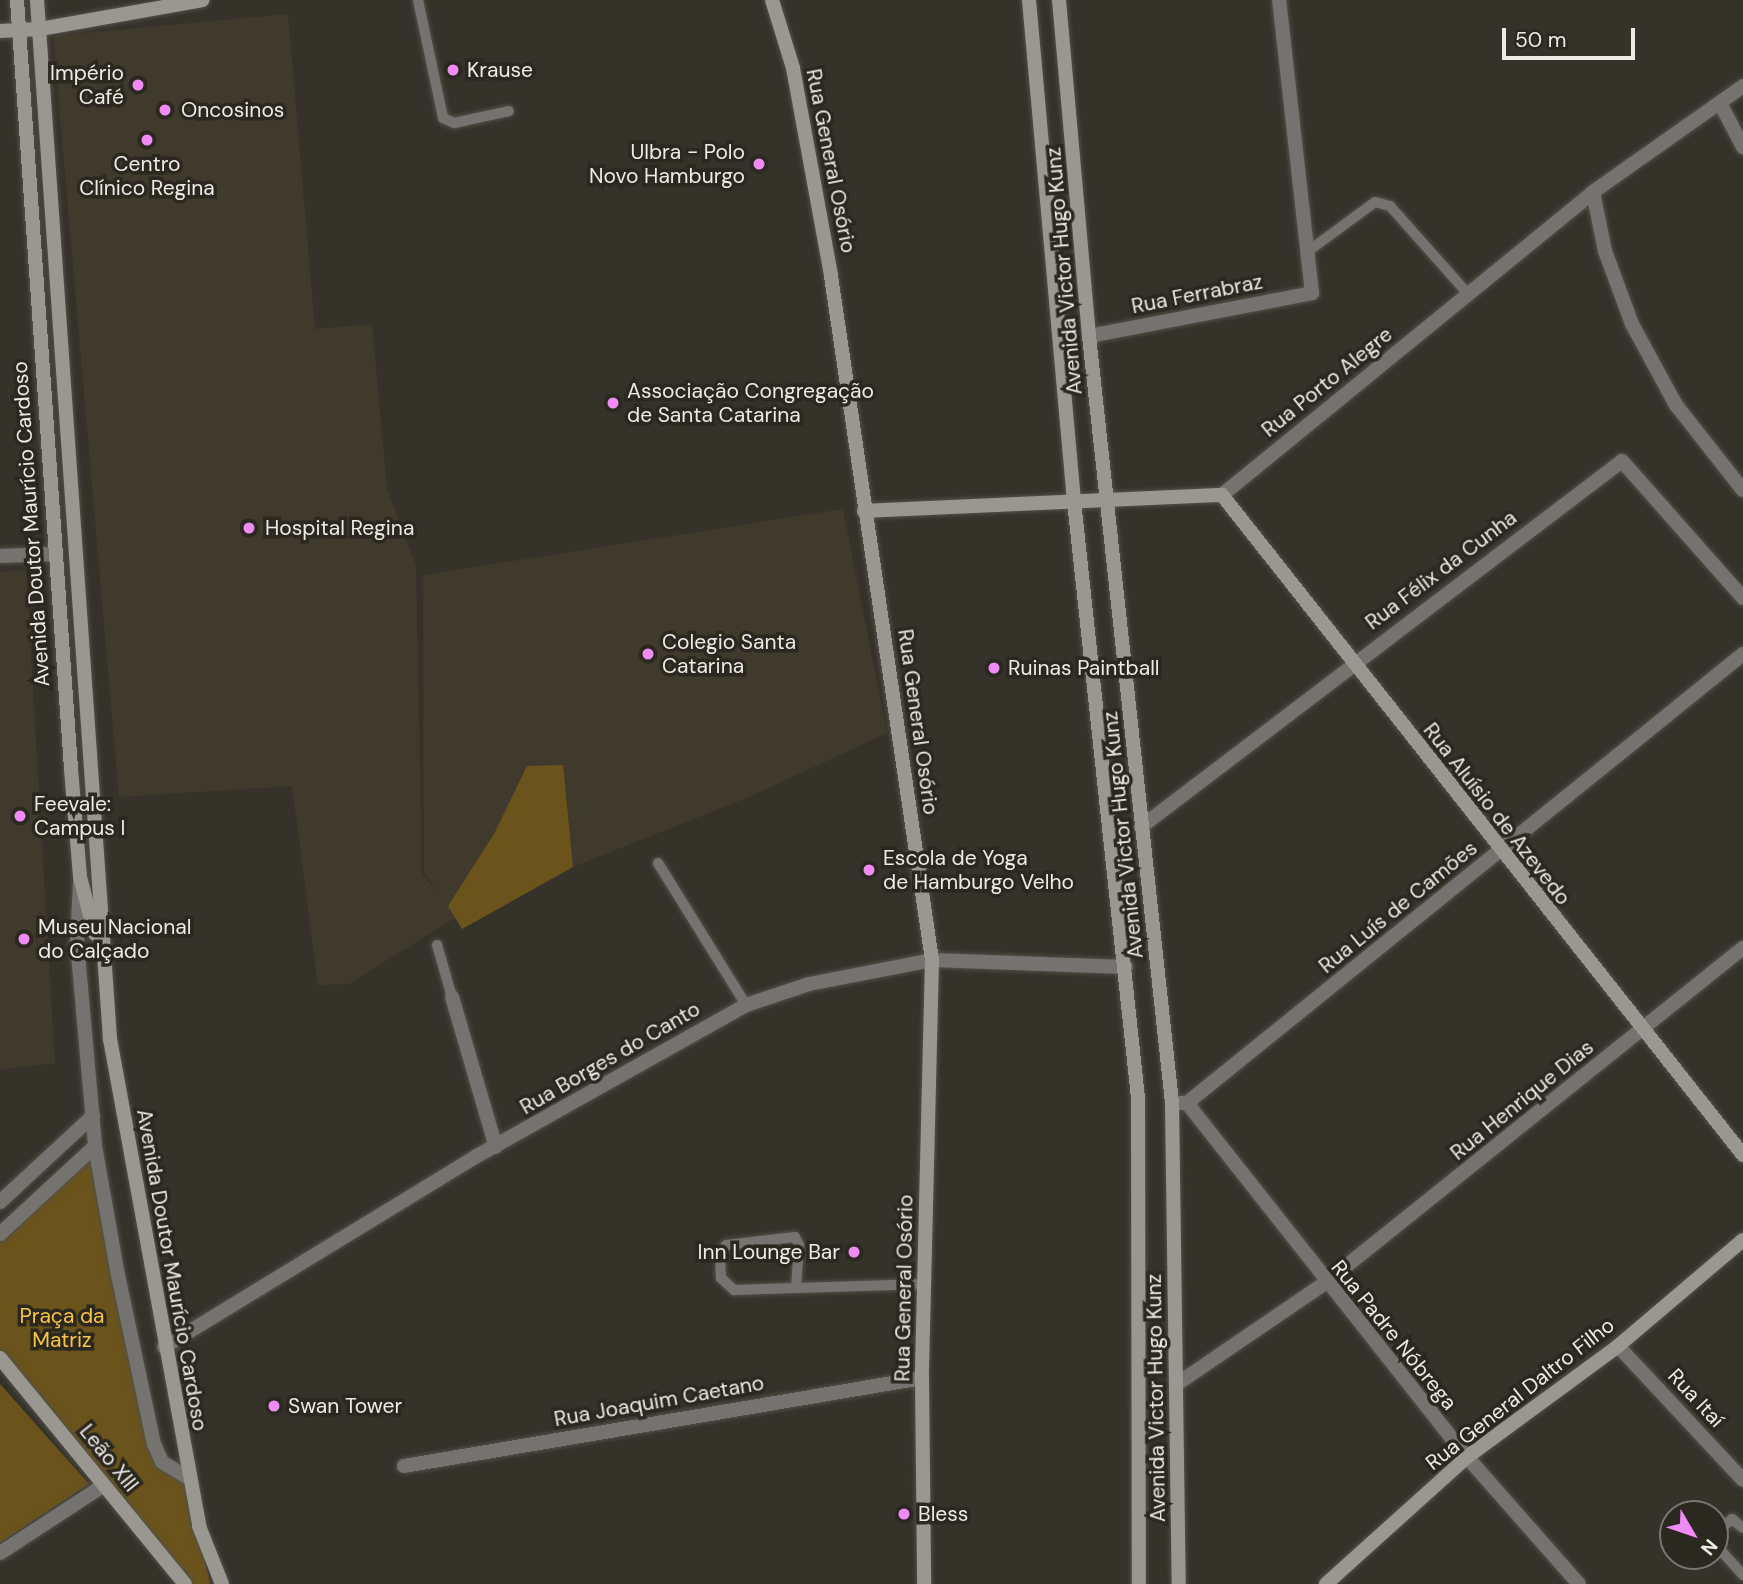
<!DOCTYPE html>
<html>
<head>
<meta charset="utf-8">
<style>
	body { margin:0 }
	#map { position:relative; width:1743px; height:1584px; overflow:hidden; background:#35322a; font-family:"DM Sans",sans-serif }
	div>[style] { position:absolute }
	.built>* { inset:0; background:#403a2c }
	.green>* { inset:0; background:#6b541b }
	.roads { filter:drop-shadow(0 0 2px #525048) drop-shadow(0 0 2px #525048) }
	.lane>* { height:10px; margin:-5px; padding:0 5px; transform-origin:5px; border-radius:5px; background:#75736f }
	.street>* { height:14px; margin:-7px; padding:0 7px; transform-origin:7px; border-radius:7px; background:#75736f }
	.secondary>* { height:14px; margin:-7px; padding:0 7px; transform-origin:7px; border-radius:7px; background:#9a9791 }
	.dots>* { width:19px; height:19px; translate:-50% -50%; box-sizing:border-box; border:4px solid #2b2820; border-radius:50% }
	span { translate:-50% -50%; white-space:nowrap; text-align:center; line-height:1.15; -webkit-text-stroke:7px #2b2820; paint-order:stroke }
	.poi-label { font-size:21px; color:#edebe6 }
	.left { translate:0 -50%; text-align:left }
	.right { translate:-100% -50%; text-align:right }
	.street-label { font-size:21px; color:#edebe6 }
	.park-label { font-size:21px; color:#fac544 }
	.north { position:absolute; left:1659px; top:1500px; width:70px; height:70px; box-sizing:border-box; background:#2b2820; border:2px solid #79766f; border-radius:50%; rotate:129deg; font-size:19px; font-weight:700; line-height:28px; text-align:center; color:#edebe6 }
	.north::after { content:''; display:block; margin:auto; width:24px; height:32px; background:#f08bf6; clip-path:polygon(50% 0,100% 100%,50% 72%,0 100%) }
	.scale { position:absolute; left:1502px; top:28px; width:133px; height:32px; box-sizing:border-box; border:4px solid #edebe6; border-top:0; padding-left:9px; font-size:21px; line-height:24px; white-space:nowrap; color:#edebe6; -webkit-text-stroke:5px #2b2820; paint-order:stroke }
</style>
</head>
<body>
<div id="map">
	<div class="built">
		<i style="clip-path:polygon(288px 14px,315px 329px,372px 324px,387px 489px,416px 566px,422px 873px,443px 901px,424px 872px,423px 575px,843px 509px,887px 733px,749px 797px,573px 867px,462px 929px,455px 918px,349px 984px,318px 985px,292px 786px,119px 797px,53px 36px)"></i>
		<i style="clip-path:polygon(26px 570px,55px 1063px,0 1070px,0 572px)"></i>
	</div>
	<div class="green">
		<i style="clip-path:polygon(563px 765px,573px 867px,462px 929px,448px 906px,494px 834px,527px 766px)"></i>
		<i style="clip-path:polygon(92px 1155px,150px 1445px,187px 1479px,210px 1584px,188px 1584px,0 1351px,0 1242px)"></i>
		<i style="clip-path:polygon(0 1384px,89px 1484px,0 1543px)"></i>
	</div>
	<div class="roads">
		<div class="lane">
			<i style="left:418px;top:0;width:121px;rotate:78deg"></i>
			<i style="left:443px;top:118px;width:12px;rotate:24deg"></i>
			<i style="left:454px;top:123px;width:56px;rotate:-12.3deg"></i>
			<i style="left:1307px;top:252px;width:84px;rotate:-36.3deg"></i>
			<i style="left:1375px;top:202px;width:16px;rotate:15deg"></i>
			<i style="left:1390px;top:206px;width:118px;rotate:48.4deg"></i>
			<i style="left:658px;top:863px;width:167px;rotate:58.2deg"></i>
			<i style="left:437px;top:945px;width:54px;rotate:73.9deg"></i>
			<i style="left:796px;top:1288px;width:43px;rotate:-86deg"></i>
			<i style="left:799px;top:1245px;width:9px;rotate:-117deg"></i>
			<i style="left:795px;top:1237px;width:69px;rotate:173.4deg"></i>
			<i style="left:726px;top:1245px;width:9px;rotate:131deg"></i>
			<i style="left:720px;top:1252px;width:26px;rotate:88deg"></i>
			<i style="left:721px;top:1278px;width:18px;rotate:43deg"></i>
			<i style="left:734px;top:1290px;width:62px;rotate:-1.8deg"></i>
			<i style="left:796px;top:1288px;width:129px;rotate:-1.8deg"></i>
			<i style="left:1715px;top:1533px;width:22px;rotate:-39deg"></i>
			<i style="left:1732px;top:1519px;width:14px;rotate:39deg"></i>
			<i style="left:1715px;top:1544px;width:42px;rotate:47.9deg"></i>
		</div>
		<div class="street">
			<i style="left:1720px;top:103px;width:50px;rotate:62.4deg"></i>
			<i style="left:1593px;top:192px;width:60px;rotate:78.5deg"></i>
			<i style="left:1605px;top:251px;width:78px;rotate:69.7deg"></i>
			<i style="left:1632px;top:324px;width:92px;rotate:61.5deg"></i>
			<i style="left:1676px;top:405px;width:108px;rotate:51.8deg"></i>
			<i style="left:1089px;top:336px;width:227px;rotate:-10.9deg"></i>
			<i style="left:1312px;top:293px;width:295px;rotate:-96.4deg"></i>
			<i style="left:1222px;top:495px;width:479px;rotate:-39.2deg"></i>
			<i style="left:1593px;top:192px;width:184px;rotate:-35.2deg"></i>
			<i style="left:0;top:556px;width:54px;rotate:-2.1deg"></i>
			<i style="left:1141px;top:827px;width:604px;rotate:-37.27deg"></i>
			<i style="left:1622px;top:461px;width:183px;rotate:48.5deg"></i>
			<i style="left:80px;top:882px;width:61px;rotate:92.8deg"></i>
			<i style="left:77px;top:943px;width:204px;rotate:84.9deg"></i>
			<i style="left:95px;top:1146px;width:131px;rotate:79.9deg"></i>
			<i style="left:118px;top:1275px;width:173px;rotate:78deg"></i>
			<i style="left:154px;top:1444px;width:20px;rotate:66deg"></i>
			<i style="left:162px;top:1462px;width:31px;rotate:31deg"></i>
			<i style="left:452px;top:997px;width:156px;rotate:73.7deg"></i>
			<i style="left:1172px;top:1103px;width:15px"></i>
			<i style="left:1187px;top:1103px;width:715px;rotate:-38.92deg"></i>
			<i style="left:1187px;top:1103px;width:451px;rotate:51.7deg"></i>
			<i style="left:1467px;top:1457px;width:169px;rotate:48.6deg"></i>
			<i style="left:0;top:1202px;width:127px;rotate:-42.8deg"></i>
			<i style="left:0;top:1234px;width:129px;rotate:-42.8deg"></i>
			<i style="left:1618px;top:1346px;width:183px;rotate:47deg"></i>
			<i style="left:164px;top:1347px;width:367px;rotate:-31.4deg"></i>
			<i style="left:477px;top:1156px;width:308px;rotate:-29.3deg"></i>
			<i style="left:746px;top:1005px;width:66px;rotate:-18.4deg"></i>
			<i style="left:809px;top:984px;width:125px;rotate:-11deg"></i>
			<i style="left:932px;top:960px;width:194px;rotate:2.1deg"></i>
			<i style="left:1177px;top:1384px;width:179px;rotate:-34.3deg"></i>
			<i style="left:1325px;top:1283px;width:536px;rotate:-38.71deg"></i>
			<i style="left:404px;top:1466px;width:525px;rotate:-9.64deg"></i>
			<i style="left:0;top:1553px;width:124px;rotate:-33.2deg"></i>
		</div>
		<div class="secondary">
			<i style="left:17px;top:0;width:771px;rotate:85.98deg"></i>
			<i style="left:71px;top:769px;width:108px;rotate:85.2deg"></i>
			<i style="left:80px;top:877px;width:59px;rotate:75.3deg"></i>
			<i style="left:37px;top:0;width:1042px;rotate:85.98deg"></i>
			<i style="left:110px;top:1039px;width:495px;rotate:79.6deg"></i>
			<i style="left:199px;top:1526px;width:62px;rotate:68.4deg"></i>
			<i style="left:772px;top:0;width:71px;rotate:72.8deg"></i>
			<i style="left:793px;top:68px;width:211px;rotate:79.6deg"></i>
			<i style="left:831px;top:276px;width:691px;rotate:81.6deg"></i>
			<i style="left:932px;top:960px;width:418px;rotate:91.4deg"></i>
			<i style="left:922px;top:1378px;width:206px;rotate:89.4deg"></i>
			<i style="left:1029px;top:0;width:503px;rotate:84.87deg"></i>
			<i style="left:1074px;top:501px;width:600px;rotate:83.88deg"></i>
			<i style="left:1138px;top:1098px;width:486px;rotate:89.9deg"></i>
			<i style="left:1059px;top:0;width:337px;rotate:84.9deg"></i>
			<i style="left:1089px;top:336px;width:771px;rotate:83.82deg"></i>
			<i style="left:1172px;top:1103px;width:481px;rotate:89.2deg"></i>
			<i style="left:0;top:31px;width:40px;rotate:-2.9deg"></i>
			<i style="left:40px;top:29px;width:165px;rotate:-10.1deg"></i>
			<i style="left:864px;top:511px;width:358px;rotate:-2.6deg"></i>
			<i style="left:1222px;top:495px;width:841px;rotate:51.71deg"></i>
			<i style="left:0;top:1358px;width:292px;rotate:50.7deg"></i>
			<i style="left:1326px;top:1584px;width:190px;rotate:-42deg"></i>
			<i style="left:1467px;top:1457px;width:187px;rotate:-36.3deg"></i>
			<i style="left:1618px;top:1346px;width:164px;rotate:-40.3deg"></i>
		</div>
	</div>
	<div class="dots">
		<i style="left:453px;top:70px;background:#f08bf6"></i>
		<i style="left:138px;top:85px;background:#f08bf6"></i>
		<i style="left:165px;top:110px;background:#f08bf6"></i>
		<i style="left:147px;top:140px;background:#f08bf6"></i>
		<i style="left:759px;top:164px;background:#f08bf6"></i>
		<i style="left:613px;top:403px;background:#f08bf6"></i>
		<i style="left:249px;top:528px;background:#f08bf6"></i>
		<i style="left:648px;top:654px;background:#f08bf6"></i>
		<i style="left:994px;top:668px;background:#f08bf6"></i>
		<i style="left:20px;top:816px;background:#f08bf6"></i>
		<i style="left:869px;top:870px;background:#f08bf6"></i>
		<i style="left:24px;top:939px;background:#f08bf6"></i>
		<i style="left:854px;top:1252px;background:#f08bf6"></i>
		<i style="left:274px;top:1406px;background:#f08bf6"></i>
		<i style="left:904px;top:1514px;background:#f08bf6"></i>
	</div>
	<div class="poi-label">
		<span class="left" style="left:467px;top:70px">Krause</span>
		<span class="right" style="left:124px;top:85px">Império<br>Café</span>
		<span class="left" style="left:181px;top:110px">Oncosinos</span>
		<span class="right" style="left:745px;top:164px">Ulbra - Polo<br>Novo Hamburgo</span>
		<span style="left:147px;top:176px">Centro<br>Clínico Regina</span>
		<span class="left" style="left:627px;top:403px">Associação Congregação<br>de Santa Catarina</span>
		<span class="left" style="left:265px;top:528px">Hospital Regina</span>
		<span class="left" style="left:662px;top:654px">Colegio Santa<br>Catarina</span>
		<span class="left" style="left:1008px;top:668px">Ruinas Paintball</span>
		<span class="left" style="left:34px;top:816px">Feevale:<br>Campus I</span>
		<span class="left" style="left:883px;top:870px">Escola de Yoga<br>de Hamburgo Velho</span>
		<span class="left" style="left:38px;top:939px">Museu Nacional<br>do Calçado</span>
		<span class="right" style="left:840px;top:1252px">Inn Lounge Bar</span>
		<span class="left" style="left:288px;top:1406px">Swan Tower</span>
		<span class="left" style="left:918px;top:1514px">Bless</span>
	</div>
	<div class="street-label">
		<span style="left:831px;top:161px;rotate:79deg">Rua General Osório</span>
		<span style="left:1064px;top:271px;rotate:-95deg">Avenida Victor Hugo Kunz</span>
		<span style="left:1197px;top:294px;rotate:-11deg">Rua Ferrabraz</span>
		<span style="left:1327px;top:382px;rotate:-39deg">Rua Porto Alegre</span>
		<span style="left:31px;top:524px;rotate:-94deg">Avenida Doutor Maurício Cardoso</span>
		<span style="left:1441px;top:570px;rotate:-37deg">Rua Félix da Cunha</span>
		<span style="left:918px;top:722px;rotate:82deg">Rua General Osório</span>
		<span style="left:1497px;top:814px;rotate:52deg">Rua Aluísio de Azevedo</span>
		<span style="left:1123px;top:835px;rotate:-96deg">Avenida Victor Hugo Kunz</span>
		<span style="left:1398px;top:907px;rotate:-39deg">Rua Luís de Camões</span>
		<span style="left:610px;top:1058px;rotate:-30deg">Rua Borges do Canto</span>
		<span style="left:1522px;top:1100px;rotate:-39deg">Rua Henrique Dias</span>
		<span style="left:172px;top:1270px;rotate:80deg">Avenida Doutor Maurício Cardoso</span>
		<span style="left:904px;top:1288px;rotate:-89deg">Rua General Osório</span>
		<span style="left:1394px;top:1335px;rotate:51deg">Rua Padre Nóbrega</span>
		<span style="left:1520px;top:1394px;rotate:-38deg">Rua General Daltro Filho</span>
		<span style="left:1156px;top:1398px;rotate:-91deg">Avenida Victor Hugo Kunz</span>
		<span style="left:1696px;top:1398px;rotate:47deg">Rua Itaí</span>
		<span style="left:659px;top:1401px;rotate:-10deg">Rua Joaquim Caetano</span>
		<span style="left:109px;top:1458px;rotate:51deg">Leão XIII</span>
	</div>
	<div class="park-label">
		<span style="left:62px;top:1328px">Praça da<br>Matriz</span>
	</div>
	<div class="north">N</div>
	<div class="scale">50 m</div>
</div>
</body>
</html>
